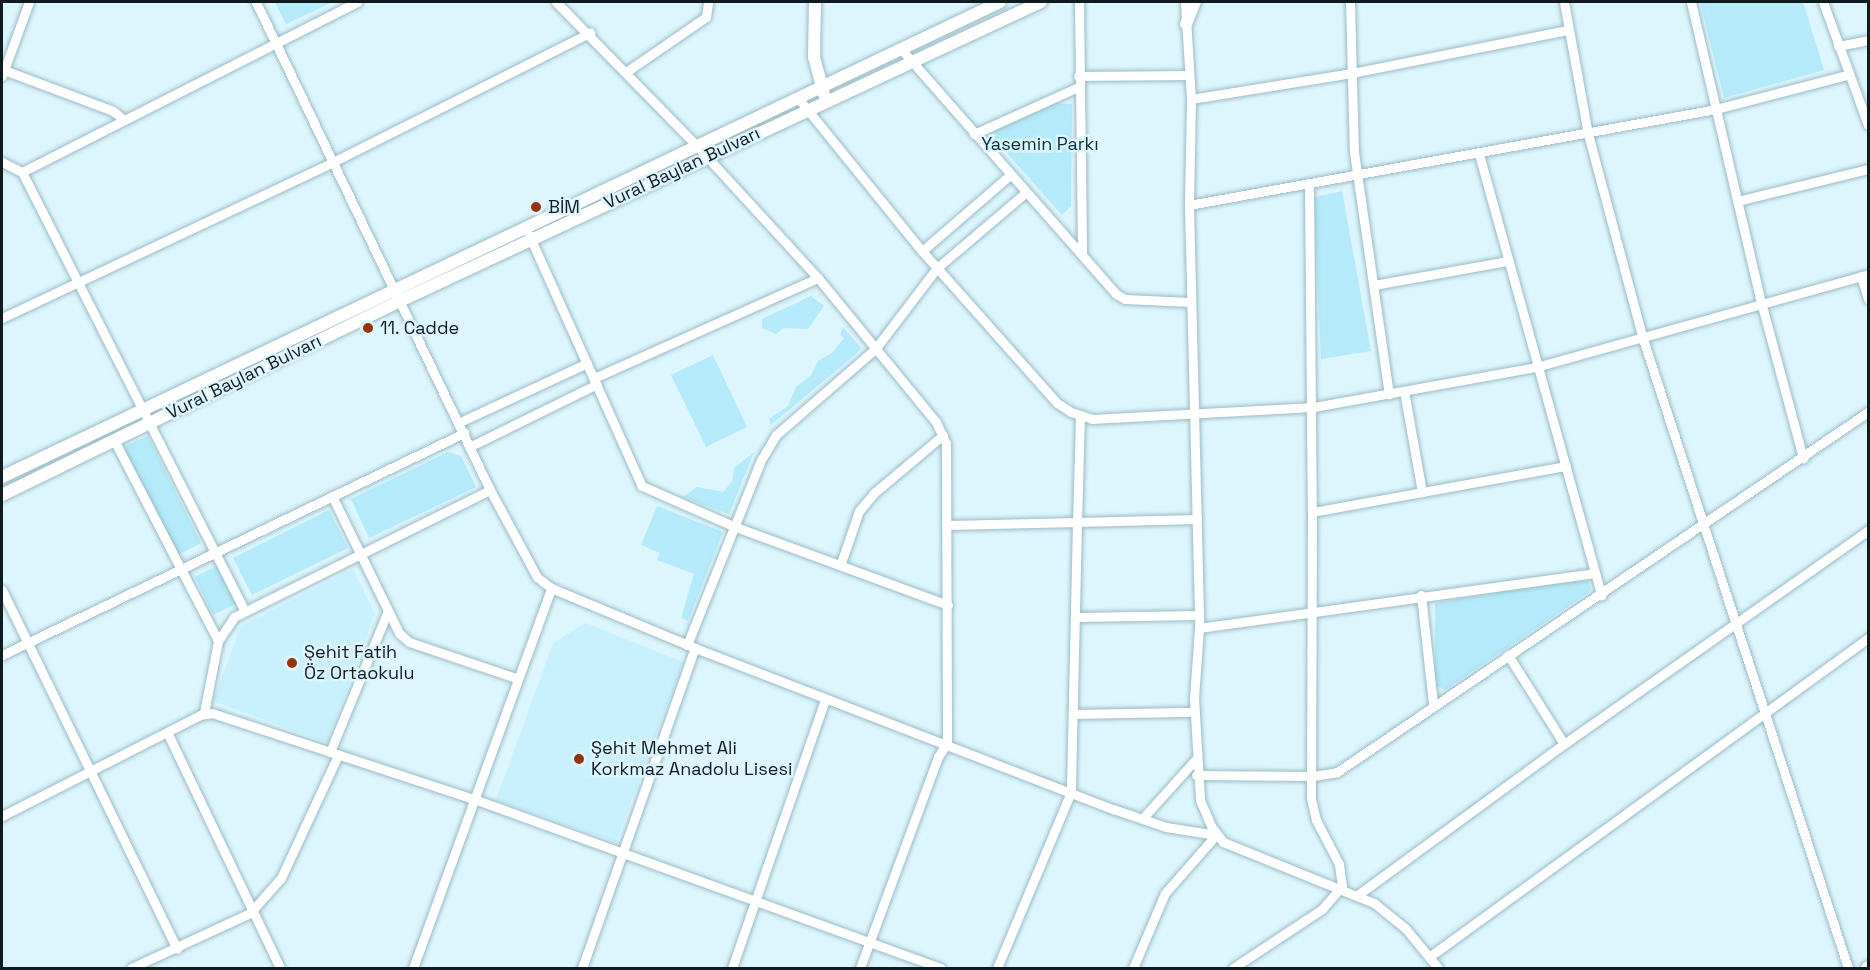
<!DOCTYPE html>
<html>
<head>
<meta charset="utf-8">
<style>
	body { margin:0 }
	#map { position:relative; width:1870px; height:970px; overflow:hidden; background:#ddf6fe; font-family:"Space Grotesk",sans-serif }
	div>[style] { position:absolute }
	.built>* { inset:0; background:#c8f1fd }
	.green>* { inset:0; background:#b4eaf9 }
	.roads { filter:drop-shadow(0 0 2px #9cbac3) drop-shadow(0 0 2px #9cbac3) }
	.street>* { height:9px; margin:-4.5px; padding:0 4.5px; transform-origin:4.5px; border-radius:4.5px; background:#fff }
	.secondary>* { height:12px; margin:-6px; padding:0 6px; transform-origin:6px; border-radius:6px; background:#fff }
	.dots>* { width:16px; height:16px; translate:-50% -50%; box-sizing:border-box; border:3px solid #ddf6fe; border-radius:50% }
	span { translate:-50% -50%; white-space:nowrap; text-align:center; line-height:1.15; -webkit-text-stroke:5px #ddf6fe; paint-order:stroke }
	.park-label { font-size:18px; color:#00303b }
	.street-label { font-size:18px; color:#0f1b1e }
	.poi-label { font-size:18px; color:#0f1b1e }
	.left { translate:0 -50%; text-align:left }
	.frame { position:absolute; inset:0; border:3px solid #0f1b1e; pointer-events:none }
</style>
</head>
<body>
<div id="map">
	<div class="built">
		<i style="clip-path:polygon(353px 569px,375px 614px,327px 743px,213px 701px,241px 626px)"></i>
		<i style="clip-path:polygon(586px 623px,683px 662px,616px 842px,496px 800px,553px 643px)"></i>
	</div>
	<div class="green">
		<i style="clip-path:polygon(275px 2px,333px 2px,286px 24px)"></i>
		<i style="clip-path:polygon(1700px 2px,1803px 2px,1824px 70px,1724px 98px)"></i>
		<i style="clip-path:polygon(1055px 103px,1072px 104px,1071px 206px,1062px 215px,989px 133px)"></i>
		<i style="clip-path:polygon(1342px 191px,1371px 351px,1321px 359px,1314px 197px)"></i>
		<i style="clip-path:polygon(811px 296px,824px 306px,808px 329px,784px 328px,776px 334px,762px 328px,762px 319px)"></i>
		<i style="clip-path:polygon(843px 327px,861px 348px,858px 352px,771px 425px,769px 419px,788px 406px,796px 387px,811px 375px,818px 361px,832px 353px,844px 338px,840px 335px)"></i>
		<i style="clip-path:polygon(713px 355px,747px 427px,706px 447px,671px 375px)"></i>
		<i style="clip-path:polygon(148px 436px,201px 543px,178px 555px,123px 447px)"></i>
		<i style="clip-path:polygon(448px 452px,461px 456px,476px 487px,369px 538px,351px 499px)"></i>
		<i style="clip-path:polygon(754px 452px,729px 514px,683px 497px,697px 487px,723px 492px,732px 482px,734px 468px)"></i>
		<i style="clip-path:polygon(657px 506px,723px 532px,688px 621px,681px 618px,694px 574px,657px 560px,660px 553px,641px 545px)"></i>
		<i style="clip-path:polygon(329px 510px,348px 548px,252px 595px,233px 558px)"></i>
		<i style="clip-path:polygon(220px 564px,238px 603px,213px 615px,195px 577px)"></i>
		<i style="clip-path:polygon(1587px 577px,1591px 589px,1588px 593px,1445px 690px,1435px 685px,1435px 603px)"></i>
	</div>
	<div class="roads">
		<div class="street">
			<i style="left:256px;top:2px;width:541px;rotate:64.38deg"></i>
			<i style="left:490px;top:490px;width:99px;rotate:61.6deg"></i>
			<i style="left:537px;top:577px;width:18px;rotate:38deg"></i>
			<i style="left:551px;top:588px;width:156px;rotate:22.6deg"></i>
			<i style="left:695px;top:648px;width:448px;rotate:21.1deg"></i>
			<i style="left:1113px;top:809px;width:56px;rotate:18.8deg"></i>
			<i style="left:1166px;top:827px;width:51px;rotate:9.1deg"></i>
			<i style="left:1216px;top:835px;width:77px;rotate:131.3deg"></i>
			<i style="left:1165px;top:893px;width:82px;rotate:113.1deg"></i>
			<i style="left:556px;top:2px;width:202px;rotate:45.6deg"></i>
			<i style="left:697px;top:146px;width:179px;rotate:47.5deg"></i>
			<i style="left:818px;top:278px;width:186px;rotate:50.7deg"></i>
			<i style="left:936px;top:422px;width:23px;rotate:65deg"></i>
			<i style="left:946px;top:443px;width:300px;rotate:89.8deg"></i>
			<i style="left:947px;top:743px;width:17px;rotate:123deg"></i>
			<i style="left:938px;top:757px;width:225px;rotate:110.3deg"></i>
			<i style="left:1079px;top:2px;width:253px;rotate:89.3deg"></i>
			<i style="left:1185px;top:2px;width:97px;rotate:86.5deg"></i>
			<i style="left:1191px;top:99px;width:106px;rotate:91.1deg"></i>
			<i style="left:1189px;top:205px;width:423px;rotate:88.6deg"></i>
			<i style="left:1199px;top:628px;width:70px;rotate:94.1deg"></i>
			<i style="left:1194px;top:698px;width:102px;rotate:86.6deg"></i>
			<i style="left:1200px;top:800px;width:28px;rotate:67deg"></i>
			<i style="left:1211px;top:826px;width:20px;rotate:53deg"></i>
			<i style="left:1223px;top:842px;width:163px;rotate:22deg"></i>
			<i style="left:1374px;top:903px;width:41px;rotate:39.1deg"></i>
			<i style="left:1406px;top:929px;width:50px;rotate:50.6deg"></i>
			<i style="left:1350px;top:2px;width:150px;rotate:88.5deg"></i>
			<i style="left:1354px;top:152px;width:245px;rotate:81.8deg"></i>
			<i style="left:1564px;top:2px;width:134px;rotate:79.7deg"></i>
			<i style="left:1588px;top:134px;width:212px;rotate:75deg"></i>
			<i style="left:1643px;top:339px;width:662px;rotate:71.95deg"></i>
			<i style="left:1691px;top:2px;width:308px;rotate:76.9deg"></i>
			<i style="left:1761px;top:302px;width:162px;rotate:74.9deg"></i>
			<i style="left:1823px;top:2px;width:131px;rotate:69.9deg"></i>
			<i style="left:1838px;top:46px;width:31px;rotate:-11deg"></i>
			<i style="left:901px;top:49px;width:326px;rotate:48.7deg"></i>
			<i style="left:1116px;top:294px;width:10px;rotate:29deg"></i>
			<i style="left:1125px;top:299px;width:65px;rotate:2.6deg"></i>
			<i style="left:4px;top:70px;width:116px;rotate:20.6deg"></i>
			<i style="left:113px;top:111px;width:14px;rotate:39deg"></i>
			<i style="left:626px;top:72px;width:97px;rotate:-34.5deg"></i>
			<i style="left:706px;top:17px;width:15px;rotate:-82deg"></i>
			<i style="left:2px;top:76px;width:79px;rotate:-70deg"></i>
			<i style="left:1078px;top:76px;width:111px;rotate:-0.5deg"></i>
			<i style="left:798px;top:98px;width:197px;rotate:51deg"></i>
			<i style="left:922px;top:251px;width:203px;rotate:48.4deg"></i>
			<i style="left:1057px;top:403px;width:17px;rotate:33deg"></i>
			<i style="left:1071px;top:412px;width:22px;rotate:18deg"></i>
			<i style="left:1092px;top:419px;width:222px;rotate:-3.1deg"></i>
			<i style="left:1314px;top:407px;width:226px;rotate:-10.2deg"></i>
			<i style="left:1536px;top:367px;width:345px;rotate:-15.6deg"></i>
			<i style="left:1191px;top:99px;width:163px;rotate:-9.2deg"></i>
			<i style="left:1352px;top:73px;width:220px;rotate:-11.3deg"></i>
			<i style="left:974px;top:134px;width:114px;rotate:-24.3deg"></i>
			<i style="left:1479px;top:154px;width:458px;rotate:74.5deg"></i>
			<i style="left:2px;top:162px;width:22px;rotate:27deg"></i>
			<i style="left:22px;top:172px;width:376px;rotate:-26.9deg"></i>
			<i style="left:22px;top:172px;width:492px;rotate:63.1deg"></i>
			<i style="left:1309px;top:185px;width:327px;rotate:89.5deg"></i>
			<i style="left:1312px;top:512px;width:258px;rotate:-10.3deg"></i>
			<i style="left:1737px;top:201px;width:135px;rotate:-13.7deg"></i>
			<i style="left:1189px;top:205px;width:536px;rotate:-10.32deg"></i>
			<i style="left:1716px;top:109px;width:138px;rotate:-14.6deg"></i>
			<i style="left:529px;top:235px;width:275px;rotate:65.8deg"></i>
			<i style="left:642px;top:486px;width:99px;rotate:23.7deg"></i>
			<i style="left:733px;top:526px;width:229px;rotate:20.2deg"></i>
			<i style="left:922px;top:251px;width:116px;rotate:-40.8deg"></i>
			<i style="left:1861px;top:276px;width:24px;rotate:73deg"></i>
			<i style="left:1374px;top:285px;width:136px;rotate:-10.2deg"></i>
			<i style="left:2px;top:318px;width:366px;rotate:-25.2deg"></i>
			<i style="left:333px;top:162px;width:288px;rotate:-26.7deg"></i>
			<i style="left:594px;top:378px;width:245px;rotate:-24.1deg"></i>
			<i style="left:1404px;top:391px;width:103px;rotate:79.9deg"></i>
			<i style="left:1080px;top:415px;width:107px;rotate:91.6deg"></i>
			<i style="left:1077px;top:522px;width:120px;rotate:-1.4deg"></i>
			<i style="left:460px;top:422px;width:140px;rotate:-24.9deg"></i>
			<i style="left:114px;top:440px;width:226px;rotate:62.6deg"></i>
			<i style="left:218px;top:641px;width:73px;rotate:101deg"></i>
			<i style="left:471px;top:446px;width:140px;rotate:-26.2deg"></i>
			<i style="left:332px;top:496px;width:153px;rotate:63.9deg"></i>
			<i style="left:399px;top:633px;width:13px;rotate:42deg"></i>
			<i style="left:409px;top:642px;width:113px;rotate:18.6deg"></i>
			<i style="left:948px;top:525px;width:129px;rotate:-1.3deg"></i>
			<i style="left:1077px;top:522px;width:270px;rotate:91.3deg"></i>
			<i style="left:1071px;top:792px;width:191px;rotate:112.8deg"></i>
			<i style="left:841px;top:563px;width:55px;rotate:-70.9deg"></i>
			<i style="left:859px;top:511px;width:23px;rotate:-50deg"></i>
			<i style="left:874px;top:493px;width:90px;rotate:-40deg"></i>
			<i style="left:2px;top:590px;width:399px;rotate:64deg"></i>
			<i style="left:1421px;top:595px;width:110px;rotate:83.7deg"></i>
			<i style="left:1077px;top:617px;width:122px;rotate:-0.9deg"></i>
			<i style="left:1199px;top:628px;width:400px;rotate:-7.9deg"></i>
			<i style="left:218px;top:641px;width:29px;rotate:-56deg"></i>
			<i style="left:234px;top:617px;width:286px;rotate:-26.4deg"></i>
			<i style="left:687px;top:645px;width:199px;rotate:-68.2deg"></i>
			<i style="left:761px;top:460px;width:29px;rotate:-59deg"></i>
			<i style="left:776px;top:435px;width:133px;rotate:-41deg"></i>
			<i style="left:876px;top:348px;width:101px;rotate:-52.7deg"></i>
			<i style="left:937px;top:268px;width:116px;rotate:-40.4deg"></i>
			<i style="left:2px;top:655px;width:513px;rotate:-25.67deg"></i>
			<i style="left:1508px;top:655px;width:105px;rotate:57.8deg"></i>
			<i style="left:1075px;top:714px;width:120px;rotate:-1deg"></i>
			<i style="left:167px;top:732px;width:262px;rotate:64.4deg"></i>
			<i style="left:330px;top:752px;width:150px;rotate:-67.7deg"></i>
			<i style="left:1196px;top:775px;width:117px;rotate:0.5deg"></i>
			<i style="left:1313px;top:776px;width:24px;rotate:-9deg"></i>
			<i style="left:1337px;top:772px;width:642px;rotate:-34.14deg"></i>
			<i style="left:2px;top:816px;width:222px;rotate:-27deg"></i>
			<i style="left:200px;top:715px;width:12px;rotate:-9deg"></i>
			<i style="left:212px;top:713px;width:276px;rotate:18.2deg"></i>
			<i style="left:474px;top:799px;width:496px;rotate:19.9deg"></i>
			<i style="left:1142px;top:819px;width:81px;rotate:-48deg"></i>
			<i style="left:1359px;top:894px;width:254px;rotate:-36.2deg"></i>
			<i style="left:1564px;top:744px;width:372px;rotate:-35.1deg"></i>
			<i style="left:1429px;top:957px;width:543px;rotate:-36deg"></i>
			<i style="left:131px;top:968px;width:131px;rotate:-24.8deg"></i>
			<i style="left:250px;top:913px;width:47px;rotate:-48.5deg"></i>
			<i style="left:281px;top:878px;width:136px;rotate:-65.1deg"></i>
			<i style="left:413px;top:968px;width:404px;rotate:-70deg"></i>
			<i style="left:582px;top:968px;width:339px;rotate:-70.6deg"></i>
			<i style="left:732px;top:968px;width:285px;rotate:-70.9deg"></i>
			<i style="left:1233px;top:968px;width:107px;rotate:-33.5deg"></i>
			<i style="left:1322px;top:909px;width:30px;rotate:-49deg"></i>
			<i style="left:1342px;top:886px;width:22px;rotate:-98deg"></i>
			<i style="left:1339px;top:864px;width:50px;rotate:-117.6deg"></i>
			<i style="left:1316px;top:820px;width:23px;rotate:-103deg"></i>
			<i style="left:1311px;top:798px;width:286px;rotate:-89.8deg"></i>
		</div>
		<div class="secondary">
			<i style="left:815px;top:2px;width:55px;rotate:91deg"></i>
			<i style="left:814px;top:57px;width:39px;rotate:75deg"></i>
			<i style="left:1186px;top:24px;width:24px;rotate:-68deg"></i>
			<i style="left:2px;top:477px;width:1105px;rotate:-25.45deg"></i>
			<i style="left:2px;top:495px;width:443px;rotate:-26deg"></i>
			<i style="left:400px;top:301px;width:707px;rotate:-25.01deg"></i>
			<i style="left:1867px;top:968px;width:1px;rotate:-45deg"></i>
		</div>
	</div>
	<div class="dots">
		<i style="left:536px;top:207px;background:#99320f"></i>
		<i style="left:368px;top:328px;background:#99320f"></i>
		<i style="left:292px;top:663px;background:#99320f"></i>
		<i style="left:579px;top:759px;background:#99320f"></i>
	</div>
	<div class="park-label">
		<span style="left:1040px;top:144px">Yasemin Parkı</span>
	</div>
	<div class="street-label">
		<span style="left:682px;top:168px;rotate:-25deg">Vural Baylan Bulvarı</span>
		<span style="left:244px;top:377px;rotate:-26deg">Vural Baylan Bulvarı</span>
	</div>
	<div class="poi-label">
		<span class="left" style="left:548px;top:207px">BİM</span>
		<span class="left" style="left:380px;top:328px">11. Cadde</span>
		<span class="left" style="left:304px;top:663px">Şehit Fatih<br>Öz Ortaokulu</span>
		<span class="left" style="left:591px;top:759px">Şehit Mehmet Ali<br>Korkmaz Anadolu Lisesi</span>
	</div>
	<div class="frame"></div>
</div>
</body>
</html>
